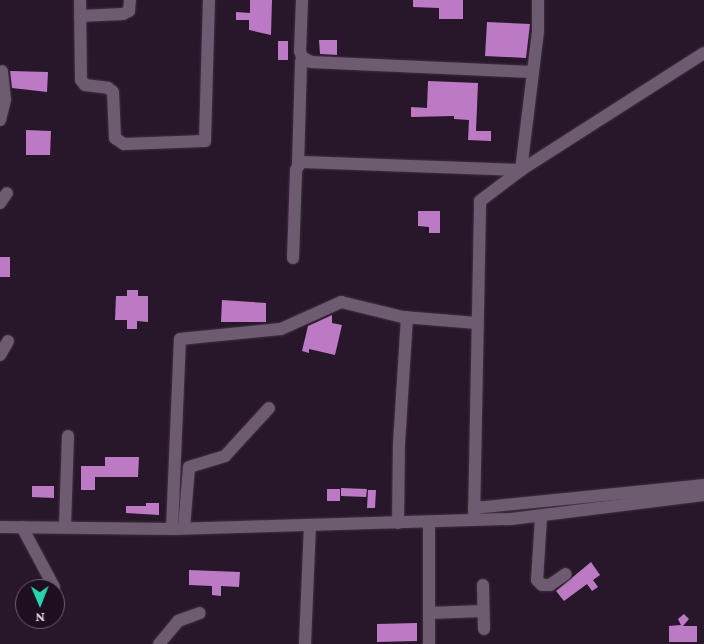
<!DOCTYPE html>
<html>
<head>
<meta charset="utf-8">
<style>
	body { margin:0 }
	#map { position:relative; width:704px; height:644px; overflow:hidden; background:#28172a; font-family:"Crimson Pro",serif }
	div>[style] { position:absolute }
	.building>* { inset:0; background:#bc7ac5 }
	.roads { filter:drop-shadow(0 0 1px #3e3140) drop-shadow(0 0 1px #3e3140) }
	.minor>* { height:12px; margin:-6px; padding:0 6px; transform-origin:6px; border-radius:6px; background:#6e5a71 }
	span { translate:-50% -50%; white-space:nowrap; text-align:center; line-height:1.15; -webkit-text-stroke:5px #1e0e20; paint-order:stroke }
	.north { position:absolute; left:15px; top:579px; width:50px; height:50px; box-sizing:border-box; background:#1e0e20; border:1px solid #6b5d6d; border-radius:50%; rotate:179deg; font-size:14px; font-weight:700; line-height:20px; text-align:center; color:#dfd4e1 }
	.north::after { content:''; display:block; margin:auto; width:18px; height:22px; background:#26d5ae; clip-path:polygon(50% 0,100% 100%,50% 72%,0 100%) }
</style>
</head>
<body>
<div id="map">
	<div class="building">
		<i style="clip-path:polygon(250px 0,272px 0,271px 35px,249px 30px,249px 20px,236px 20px,236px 12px,250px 13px)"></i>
		<i style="clip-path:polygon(413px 0,463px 0,463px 19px,439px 19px,439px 8px,413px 7px)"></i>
		<i style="clip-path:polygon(487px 22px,530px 24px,526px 58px,485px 56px)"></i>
		<i style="clip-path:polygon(319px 40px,337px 40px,337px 55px,320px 54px)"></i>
		<i style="clip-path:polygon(278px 41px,288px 41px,288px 60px,278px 60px)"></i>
		<i style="clip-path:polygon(10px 71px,48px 72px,47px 92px,12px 88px)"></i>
		<i style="clip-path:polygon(428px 81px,478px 83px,476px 131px,491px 131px,491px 141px,468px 140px,469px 120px,454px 119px,454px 116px,411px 117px,411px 107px,427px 108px)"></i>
		<i style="clip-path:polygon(26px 130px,51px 131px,50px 155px,26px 155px)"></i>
		<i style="clip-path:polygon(418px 211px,440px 211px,440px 233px,429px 233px,429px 227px,418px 226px)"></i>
		<i style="clip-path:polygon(0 257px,10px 257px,10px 277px,0 277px)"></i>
		<i style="clip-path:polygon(127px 290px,138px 290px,138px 296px,148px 296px,148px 322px,137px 321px,137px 329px,127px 329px,127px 320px,115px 320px,116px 296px,127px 296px)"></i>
		<i style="clip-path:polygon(222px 300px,266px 303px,266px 322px,221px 322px)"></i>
		<i style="clip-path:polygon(332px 315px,332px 323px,342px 325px,335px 355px,309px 349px,309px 353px,302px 351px,308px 326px)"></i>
		<i style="clip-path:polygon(105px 457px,139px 457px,138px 477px,95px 477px,95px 490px,81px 490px,81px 466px,105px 466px)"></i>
		<i style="clip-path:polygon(32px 486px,54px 486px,54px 498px,32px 497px)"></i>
		<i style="clip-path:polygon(341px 488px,367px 489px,366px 497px,341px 496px)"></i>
		<i style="clip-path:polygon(327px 489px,340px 489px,340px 501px,327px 501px)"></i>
		<i style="clip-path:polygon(368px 490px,376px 490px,375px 508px,367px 508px)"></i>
		<i style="clip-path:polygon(146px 503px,159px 503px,159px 515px,126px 513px,126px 506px,146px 506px)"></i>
		<i style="clip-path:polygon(591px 562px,600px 575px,593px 580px,598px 587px,592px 591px,587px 584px,564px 601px,556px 591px)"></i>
		<i style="clip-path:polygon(189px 570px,240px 572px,239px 587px,221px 586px,221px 596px,212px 595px,212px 586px,189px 585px)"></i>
		<i style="clip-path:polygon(684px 614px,689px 619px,683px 626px,697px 626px,697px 642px,669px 642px,669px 626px,681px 625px,678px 619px)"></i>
		<i style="clip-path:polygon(417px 623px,417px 641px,377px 642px,377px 624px)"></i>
	</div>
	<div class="roads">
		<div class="minor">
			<i style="left:80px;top:0;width:80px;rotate:89.3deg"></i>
			<i style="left:81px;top:80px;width:6px;rotate:51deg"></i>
			<i style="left:85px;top:85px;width:23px;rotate:7deg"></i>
			<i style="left:108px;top:88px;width:6px;rotate:39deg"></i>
			<i style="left:113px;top:92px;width:46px;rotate:87.5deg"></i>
			<i style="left:115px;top:138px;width:11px;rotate:34deg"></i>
			<i style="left:124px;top:144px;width:81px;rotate:-2.1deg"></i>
			<i style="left:205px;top:141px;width:141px;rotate:-88.4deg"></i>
			<i style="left:302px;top:0;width:51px;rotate:92.2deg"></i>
			<i style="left:300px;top:51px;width:6px;rotate:72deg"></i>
			<i style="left:302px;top:57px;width:10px;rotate:29deg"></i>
			<i style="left:311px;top:62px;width:220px;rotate:2.6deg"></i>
			<i style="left:80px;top:16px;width:43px;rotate:-2.7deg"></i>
			<i style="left:123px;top:14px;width:7px;rotate:-27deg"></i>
			<i style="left:129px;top:11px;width:11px;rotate:-85deg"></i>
			<i style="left:0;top:120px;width:21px;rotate:-76deg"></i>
			<i style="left:5px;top:100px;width:29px;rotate:-96deg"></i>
			<i style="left:298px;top:165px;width:104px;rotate:-88.3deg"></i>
			<i style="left:0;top:203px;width:12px;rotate:-55deg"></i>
			<i style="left:293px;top:258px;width:88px;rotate:-88deg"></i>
			<i style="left:296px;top:170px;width:9px;rotate:-58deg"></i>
			<i style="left:301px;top:162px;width:220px;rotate:2.1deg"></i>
			<i style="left:521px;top:170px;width:140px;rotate:-83deg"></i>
			<i style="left:538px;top:31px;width:31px;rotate:-90deg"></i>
			<i style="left:0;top:355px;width:16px;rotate:-60deg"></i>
			<i style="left:474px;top:508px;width:231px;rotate:-5.7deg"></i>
			<i style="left:541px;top:517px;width:63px;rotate:93.6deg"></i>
			<i style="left:537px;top:580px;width:7px;rotate:45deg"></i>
			<i style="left:542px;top:585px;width:8px"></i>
			<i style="left:550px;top:585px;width:19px;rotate:-35deg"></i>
			<i style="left:474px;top:520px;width:319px;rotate:-88.9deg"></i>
			<i style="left:480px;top:201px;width:51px;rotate:-37.1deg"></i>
			<i style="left:521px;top:170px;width:217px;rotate:-32.6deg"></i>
			<i style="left:398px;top:523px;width:79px;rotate:-89.3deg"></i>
			<i style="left:399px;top:444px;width:127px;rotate:-86.4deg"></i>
			<i style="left:65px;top:526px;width:90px;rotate:-88.1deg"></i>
			<i style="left:0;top:527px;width:172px;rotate:0.7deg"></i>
			<i style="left:172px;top:529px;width:339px;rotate:-1.7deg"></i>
			<i style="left:511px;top:519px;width:194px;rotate:-7.1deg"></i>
			<i style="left:22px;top:527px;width:68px;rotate:61.9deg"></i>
			<i style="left:184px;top:528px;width:61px;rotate:-85.3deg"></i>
			<i style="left:189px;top:467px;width:38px;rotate:-17deg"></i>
			<i style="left:225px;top:456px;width:65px;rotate:-47.5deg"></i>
			<i style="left:172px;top:529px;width:190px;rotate:-87.6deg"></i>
			<i style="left:180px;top:339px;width:101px;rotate:-5.7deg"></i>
			<i style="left:281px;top:329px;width:66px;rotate:-24.2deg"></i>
			<i style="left:341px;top:302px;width:64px;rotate:13.6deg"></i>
			<i style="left:403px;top:317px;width:74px;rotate:4.6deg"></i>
			<i style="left:483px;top:585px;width:44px;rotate:88.7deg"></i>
			<i style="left:429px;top:613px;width:54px;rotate:-2.1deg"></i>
			<i style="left:159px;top:644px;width:30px;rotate:-50deg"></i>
			<i style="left:178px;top:621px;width:23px;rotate:-20deg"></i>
			<i style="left:305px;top:644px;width:118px;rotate:-87.6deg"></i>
			<i style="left:429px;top:644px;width:122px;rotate:-90deg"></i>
		</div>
	</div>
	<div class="north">N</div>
</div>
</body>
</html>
